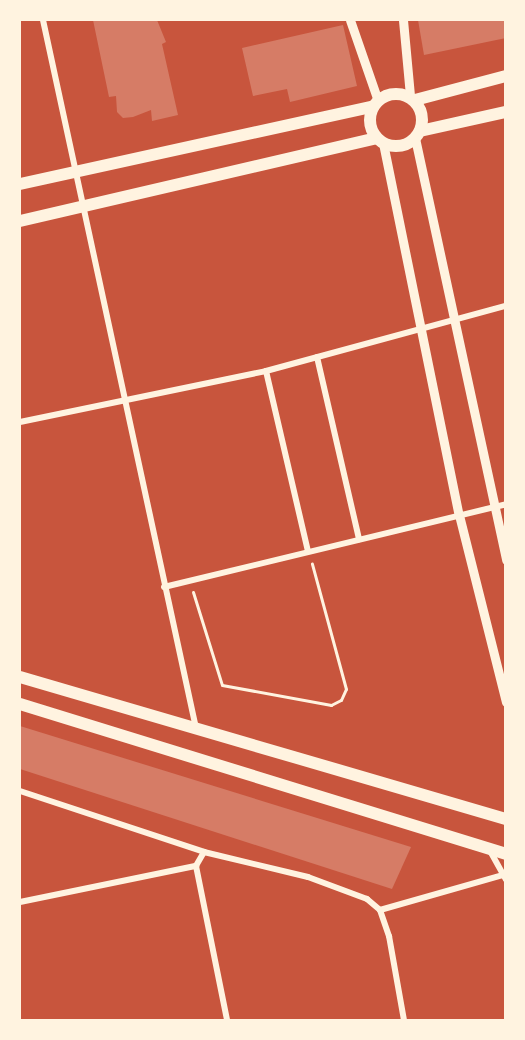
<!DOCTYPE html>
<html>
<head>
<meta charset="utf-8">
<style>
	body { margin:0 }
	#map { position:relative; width:525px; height:1040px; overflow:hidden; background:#c8553d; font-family:Raleway,sans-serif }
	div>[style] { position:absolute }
	.building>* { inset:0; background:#d67c66 }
	.path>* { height:3px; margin:-1.5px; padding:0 1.5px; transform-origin:1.5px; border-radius:1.5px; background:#fff3e0 }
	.minor>* { height:6px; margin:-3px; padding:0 3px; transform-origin:3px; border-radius:3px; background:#fff3e0 }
	.tertiary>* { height:9px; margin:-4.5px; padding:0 4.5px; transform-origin:4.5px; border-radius:4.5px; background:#fff3e0 }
	.primary>* { height:12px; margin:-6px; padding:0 6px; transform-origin:6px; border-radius:6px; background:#fff3e0 }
	.primary>.ring { margin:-6px; padding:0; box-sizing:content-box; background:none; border:12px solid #fff3e0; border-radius:50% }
	span { translate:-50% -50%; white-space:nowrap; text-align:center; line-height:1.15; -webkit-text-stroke:4.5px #fff3e0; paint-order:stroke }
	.frame { position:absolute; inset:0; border:21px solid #fff3e0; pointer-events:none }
</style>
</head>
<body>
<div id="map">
	<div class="building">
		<i style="clip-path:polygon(93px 20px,157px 20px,166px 42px,162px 44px,178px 115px,152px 121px,151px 110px,133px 117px,123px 118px,117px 112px,116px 96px,109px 97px)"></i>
		<i style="clip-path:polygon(418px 20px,506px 20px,506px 38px,424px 55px)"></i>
		<i style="clip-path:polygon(343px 25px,357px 86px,290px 102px,287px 89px,253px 96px,242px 48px)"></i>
		<i style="clip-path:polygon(20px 726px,411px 847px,392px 889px,20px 769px)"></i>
	</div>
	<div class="path">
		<i style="left:193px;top:592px;width:97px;rotate:72.7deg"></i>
		<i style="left:222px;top:685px;width:111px;rotate:10.4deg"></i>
		<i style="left:331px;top:705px;width:11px;rotate:-27deg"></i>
		<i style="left:341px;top:700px;width:12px;rotate:-66deg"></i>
		<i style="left:346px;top:689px;width:130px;rotate:-105.2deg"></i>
	</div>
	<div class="minor">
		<i style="left:43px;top:20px;width:724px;rotate:77.81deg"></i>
		<i style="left:317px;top:357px;width:187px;rotate:77deg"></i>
		<i style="left:266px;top:371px;width:185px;rotate:76.9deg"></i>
		<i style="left:20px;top:422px;width:251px;rotate:-11.7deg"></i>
		<i style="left:266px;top:371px;width:249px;rotate:-15.2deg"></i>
		<i style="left:164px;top:587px;width:352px;rotate:-13.6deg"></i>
		<i style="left:20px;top:791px;width:194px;rotate:18.3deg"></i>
		<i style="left:204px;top:852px;width:107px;rotate:13.5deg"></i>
		<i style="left:308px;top:877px;width:63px;rotate:20.4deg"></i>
		<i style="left:367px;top:899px;width:17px;rotate:40deg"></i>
		<i style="left:380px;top:910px;width:28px;rotate:71deg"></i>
		<i style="left:389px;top:936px;width:85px;rotate:79.9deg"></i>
		<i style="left:489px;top:849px;width:35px;rotate:61deg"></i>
		<i style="left:204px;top:852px;width:16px;rotate:120deg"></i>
		<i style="left:196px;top:866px;width:157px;rotate:78.6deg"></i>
		<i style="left:20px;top:902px;width:180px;rotate:-11.6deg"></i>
		<i style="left:380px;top:910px;width:131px;rotate:-15.9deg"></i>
	</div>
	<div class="tertiary">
		<i style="left:350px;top:20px;width:86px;rotate:70.9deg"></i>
		<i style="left:403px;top:20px;width:75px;rotate:84.7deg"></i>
		<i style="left:415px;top:138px;width:432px;rotate:77.8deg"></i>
		<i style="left:383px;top:143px;width:380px;rotate:78.5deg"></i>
		<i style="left:459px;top:515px;width:193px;rotate:75.9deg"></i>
	</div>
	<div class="primary">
		<i class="ring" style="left:370px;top:94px;width:40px;height:40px"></i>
		<i style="left:415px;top:100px;width:94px;rotate:-14.8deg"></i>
		<i style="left:420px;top:131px;width:88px;rotate:-12.5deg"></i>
		<i style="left:20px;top:184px;width:362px;rotate:-12.4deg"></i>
		<i style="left:20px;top:221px;width:366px;rotate:-13.1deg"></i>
		<i style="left:20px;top:677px;width:506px;rotate:16.29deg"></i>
		<i style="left:20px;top:704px;width:509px;rotate:17.15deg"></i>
	</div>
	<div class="frame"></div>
</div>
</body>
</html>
